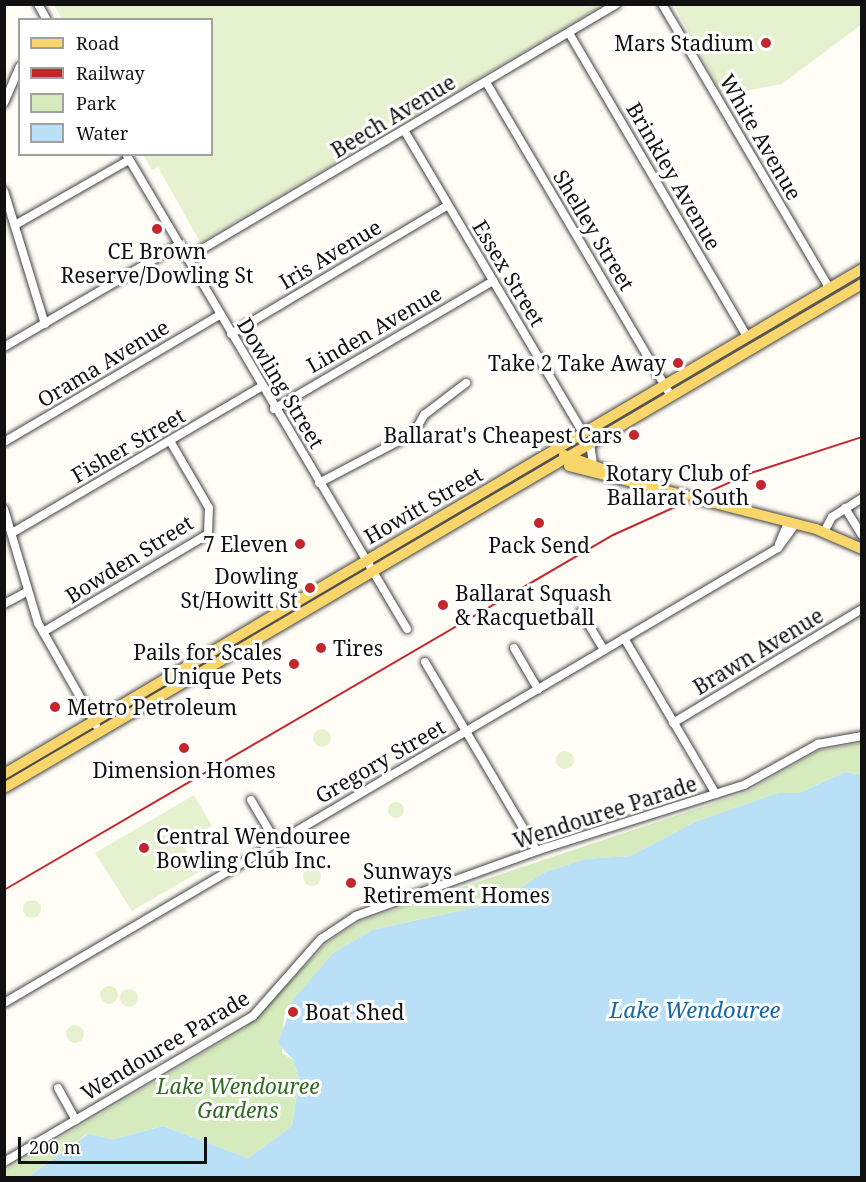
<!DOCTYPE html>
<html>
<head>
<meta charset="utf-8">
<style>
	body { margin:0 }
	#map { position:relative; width:866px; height:1182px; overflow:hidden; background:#fffdf5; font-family:"Noto Serif",serif }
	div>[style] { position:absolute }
	.green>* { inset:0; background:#d5ebbd }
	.pitch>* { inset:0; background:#e6f2cf }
	.round { border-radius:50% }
	.water>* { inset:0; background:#b9e0f7 }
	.roads { filter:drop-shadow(0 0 2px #444) drop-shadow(0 0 2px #444) }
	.minor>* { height:8px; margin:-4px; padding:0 4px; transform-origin:4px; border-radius:4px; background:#fff }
	.major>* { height:10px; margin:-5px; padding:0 5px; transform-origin:5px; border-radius:5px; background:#f9d66b }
	.rail>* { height:2px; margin:-1px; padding:0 1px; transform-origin:1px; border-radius:1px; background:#c4262e }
	.dots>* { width:16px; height:16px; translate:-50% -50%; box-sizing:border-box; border:3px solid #fff; border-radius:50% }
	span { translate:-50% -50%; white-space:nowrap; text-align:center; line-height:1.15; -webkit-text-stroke:6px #fff; paint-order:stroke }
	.poi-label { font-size:21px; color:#111 }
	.right { translate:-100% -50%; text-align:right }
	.left { translate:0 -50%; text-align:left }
	.street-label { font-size:21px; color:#111 }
	.park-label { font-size:21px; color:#2f6b1f; font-style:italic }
	.water-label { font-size:22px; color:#1768a6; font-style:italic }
	.frame { position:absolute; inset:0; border:6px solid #111; pointer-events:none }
	.legend { position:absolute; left:18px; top:18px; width:195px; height:138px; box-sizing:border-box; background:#fff; border:2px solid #a0a0a0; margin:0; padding:8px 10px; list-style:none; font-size:18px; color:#111 }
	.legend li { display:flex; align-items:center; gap:12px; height:30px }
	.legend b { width:30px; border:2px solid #a0a0a0 }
	.scale { position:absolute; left:18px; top:1137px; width:189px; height:27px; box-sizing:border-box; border:3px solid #111; border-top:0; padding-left:8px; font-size:18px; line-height:21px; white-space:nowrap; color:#111; -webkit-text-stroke:4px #fff; paint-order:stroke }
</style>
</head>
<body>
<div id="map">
	<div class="green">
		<i style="clip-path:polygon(861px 743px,861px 775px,845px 772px,799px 793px,778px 793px,697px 821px,630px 856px,585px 859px,543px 873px,499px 902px,372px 930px,333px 953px,284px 1016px,282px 1053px,293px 1060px,299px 1078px,292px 1126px,248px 1158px,163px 1126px,114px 1139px,87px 1134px,28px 1177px,5px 1177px,4px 1171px,244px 1029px,329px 941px,361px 921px,747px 792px,818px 751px)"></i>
	</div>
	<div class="pitch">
		<i style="clip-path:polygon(54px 5px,602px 5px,200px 242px,158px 167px,152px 170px,143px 155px,212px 154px,212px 20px,62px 19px)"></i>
		<i style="clip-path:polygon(674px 5px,861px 5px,861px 25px,782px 84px,723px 95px)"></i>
		<i class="round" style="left:313px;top:729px;width:18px;height:18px"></i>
		<i class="round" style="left:556px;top:751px;width:18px;height:18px"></i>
		<i style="clip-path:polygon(194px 795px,212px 826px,182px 843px,199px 872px,132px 911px,95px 853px)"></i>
		<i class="round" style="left:388px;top:802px;width:16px;height:16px"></i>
		<i class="round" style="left:303px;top:868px;width:18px;height:18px"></i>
		<i class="round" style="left:23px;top:900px;width:18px;height:18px"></i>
		<i class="round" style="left:100px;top:986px;width:18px;height:18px"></i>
		<i class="round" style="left:120px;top:989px;width:18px;height:18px"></i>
		<i class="round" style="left:66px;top:1025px;width:18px;height:18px"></i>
	</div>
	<div class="water">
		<i style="clip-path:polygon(845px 772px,862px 775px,861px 1177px,28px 1177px,88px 1134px,114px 1139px,163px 1126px,248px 1158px,292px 1126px,299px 1078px,293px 1060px,278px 1043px,294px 999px,333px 953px,372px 930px,499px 902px,543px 873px,585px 859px,630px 856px,697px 821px,778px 793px,799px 793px)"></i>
	</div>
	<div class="roads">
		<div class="minor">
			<i style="left:38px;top:4px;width:18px;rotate:61deg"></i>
			<i style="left:662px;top:4px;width:329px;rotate:59.5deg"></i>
			<i style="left:569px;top:33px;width:352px;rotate:59.6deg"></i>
			<i style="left:486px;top:82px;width:364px;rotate:59.5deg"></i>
			<i style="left:4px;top:103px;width:40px;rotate:-66.6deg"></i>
			<i style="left:404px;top:130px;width:353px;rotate:59.4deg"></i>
			<i style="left:126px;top:154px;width:552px;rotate:59.39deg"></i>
			<i style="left:4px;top:191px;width:139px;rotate:72.9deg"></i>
			<i style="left:15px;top:225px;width:131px;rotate:-29.7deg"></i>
			<i style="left:187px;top:258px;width:499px;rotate:-30.6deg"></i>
			<i style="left:231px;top:334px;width:252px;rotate:-30.7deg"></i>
			<i style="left:4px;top:347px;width:204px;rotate:-30.3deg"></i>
			<i style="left:274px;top:409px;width:254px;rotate:-30.3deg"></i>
			<i style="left:4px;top:442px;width:251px;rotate:-30.5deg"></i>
			<i style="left:590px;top:443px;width:21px;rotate:82deg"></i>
			<i style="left:319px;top:483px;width:107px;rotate:-27.8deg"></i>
			<i style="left:414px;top:433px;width:21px;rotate:-61deg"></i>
			<i style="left:424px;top:415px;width:53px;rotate:-37.3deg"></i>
			<i style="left:845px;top:508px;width:32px;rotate:58deg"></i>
			<i style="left:4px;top:509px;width:119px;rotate:73.4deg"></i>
			<i style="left:38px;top:623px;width:117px;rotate:60.4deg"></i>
			<i style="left:824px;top:532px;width:17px;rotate:-62deg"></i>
			<i style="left:832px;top:517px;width:36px;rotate:-32deg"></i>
			<i style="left:12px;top:533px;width:289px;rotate:-30.4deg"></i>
			<i style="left:779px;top:544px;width:23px;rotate:-67deg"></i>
			<i style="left:4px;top:604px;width:27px;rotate:-28deg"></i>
			<i style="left:581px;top:612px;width:44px;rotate:58.8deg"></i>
			<i style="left:43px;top:632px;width:192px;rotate:-30.7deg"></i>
			<i style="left:208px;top:534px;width:26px;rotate:-88deg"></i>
			<i style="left:209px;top:508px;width:78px;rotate:-120.2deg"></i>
			<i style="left:624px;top:638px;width:181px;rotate:59.5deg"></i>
			<i style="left:514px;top:648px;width:48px;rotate:59.7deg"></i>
			<i style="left:425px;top:662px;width:218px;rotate:59.4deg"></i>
			<i style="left:673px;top:723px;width:221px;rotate:-31.1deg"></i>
			<i style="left:251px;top:800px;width:49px;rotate:59.2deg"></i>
			<i style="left:4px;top:1003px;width:898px;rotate:-30.45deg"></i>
			<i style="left:778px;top:548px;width:29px;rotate:-54deg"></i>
			<i style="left:58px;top:1088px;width:37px;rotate:61deg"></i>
			<i style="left:4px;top:1162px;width:289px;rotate:-30.4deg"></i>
			<i style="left:253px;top:1016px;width:103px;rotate:-48.6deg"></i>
			<i style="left:321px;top:939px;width:42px;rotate:-33.3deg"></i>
			<i style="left:356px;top:916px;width:201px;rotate:-19.8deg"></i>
			<i style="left:545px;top:848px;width:209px;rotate:-17.6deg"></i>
			<i style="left:744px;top:785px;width:85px;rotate:-29deg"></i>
			<i style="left:818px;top:744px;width:45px;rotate:-10.3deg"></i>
		</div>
		<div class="major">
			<i style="left:564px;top:455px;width:82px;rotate:20deg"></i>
			<i style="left:569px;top:466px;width:255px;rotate:14.3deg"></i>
			<i style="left:816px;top:529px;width:50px;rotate:23.5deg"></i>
			<i style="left:4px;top:774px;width:996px;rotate:-30.48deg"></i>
			<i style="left:4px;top:788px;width:995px;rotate:-30.43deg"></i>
		</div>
	</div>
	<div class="rail">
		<i style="left:4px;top:890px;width:705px;rotate:-30.24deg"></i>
		<i style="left:613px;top:535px;width:148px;rotate:-24.3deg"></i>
		<i style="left:748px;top:474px;width:120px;rotate:-18deg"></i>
	</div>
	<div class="dots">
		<i style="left:766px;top:43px;background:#c4262e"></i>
		<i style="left:157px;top:229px;background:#c4262e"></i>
		<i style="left:678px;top:363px;background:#c4262e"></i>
		<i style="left:634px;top:435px;background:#c4262e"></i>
		<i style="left:761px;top:485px;background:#c4262e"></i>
		<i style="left:539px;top:523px;background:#c4262e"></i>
		<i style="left:300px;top:544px;background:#c4262e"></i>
		<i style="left:310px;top:588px;background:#c4262e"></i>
		<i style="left:443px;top:605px;background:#c4262e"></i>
		<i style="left:321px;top:648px;background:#c4262e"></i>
		<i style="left:294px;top:664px;background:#c4262e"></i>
		<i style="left:55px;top:707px;background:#c4262e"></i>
		<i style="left:184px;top:748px;background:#c4262e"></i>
		<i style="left:144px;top:848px;background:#c4262e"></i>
		<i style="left:351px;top:883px;background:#c4262e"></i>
		<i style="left:293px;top:1012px;background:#c4262e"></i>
	</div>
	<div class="poi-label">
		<span class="right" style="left:754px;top:43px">Mars Stadium</span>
		<span style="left:157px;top:263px">CE Brown<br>Reserve/Dowling St</span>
		<span class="right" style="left:666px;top:363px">Take 2 Take Away</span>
		<span class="right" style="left:622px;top:435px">Ballarat's Cheapest Cars</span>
		<span class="right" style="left:749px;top:485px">Rotary Club of<br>Ballarat South</span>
		<span class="right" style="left:288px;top:544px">7 Eleven</span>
		<span style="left:539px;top:545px">Pack Send</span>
		<span class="right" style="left:298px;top:588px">Dowling<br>St/Howitt St</span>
		<span class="left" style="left:455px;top:605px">Ballarat Squash<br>&amp; Racquetball</span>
		<span class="left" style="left:333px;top:648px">Tires</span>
		<span class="right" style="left:282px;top:664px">Pails for Scales<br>Unique Pets</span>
		<span class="left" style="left:67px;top:707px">Metro Petroleum</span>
		<span style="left:184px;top:770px">Dimension Homes</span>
		<span class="left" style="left:156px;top:848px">Central Wendouree<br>Bowling Club Inc.</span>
		<span class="left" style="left:363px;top:883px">Sunways<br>Retirement Homes</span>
		<span class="left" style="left:305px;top:1012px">Boat Shed</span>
	</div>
	<div class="street-label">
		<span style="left:393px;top:116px;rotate:-31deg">Beech Avenue</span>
		<span style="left:761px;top:137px;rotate:60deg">White Avenue</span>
		<span style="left:674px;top:176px;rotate:60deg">Brinkley Avenue</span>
		<span style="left:594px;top:230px;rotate:59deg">Shelley Street</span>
		<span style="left:330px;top:254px;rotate:-31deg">Iris Avenue</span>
		<span style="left:509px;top:273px;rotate:59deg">Essex Street</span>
		<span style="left:374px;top:329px;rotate:-30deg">Linden Avenue</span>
		<span style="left:103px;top:363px;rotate:-31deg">Orama Avenue</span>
		<span style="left:281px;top:383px;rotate:59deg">Dowling Street</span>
		<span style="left:128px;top:445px;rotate:-30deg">Fisher Street</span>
		<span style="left:423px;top:505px;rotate:-30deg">Howitt Street</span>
		<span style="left:129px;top:559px;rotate:-32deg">Bowden Street</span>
		<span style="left:758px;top:651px;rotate:-31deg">Brawn Avenue</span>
		<span style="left:380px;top:761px;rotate:-30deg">Gregory Street</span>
		<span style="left:605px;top:812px;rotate:-18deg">Wendouree Parade</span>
		<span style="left:165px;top:1045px;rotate:-31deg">Wendouree Parade</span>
	</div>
	<div class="park-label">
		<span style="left:238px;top:1098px">Lake Wendouree<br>Gardens</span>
	</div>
	<div class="water-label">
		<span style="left:695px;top:1010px">Lake Wendouree</span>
	</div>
	<div class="frame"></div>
	<ul class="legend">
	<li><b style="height:8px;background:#f9d66b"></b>Road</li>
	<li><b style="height:8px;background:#c4262e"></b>Railway</li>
	<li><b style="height:16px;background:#d5ebbd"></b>Park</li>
	<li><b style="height:16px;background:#b9e0f7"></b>Water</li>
	</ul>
	<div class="scale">200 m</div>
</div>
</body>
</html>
